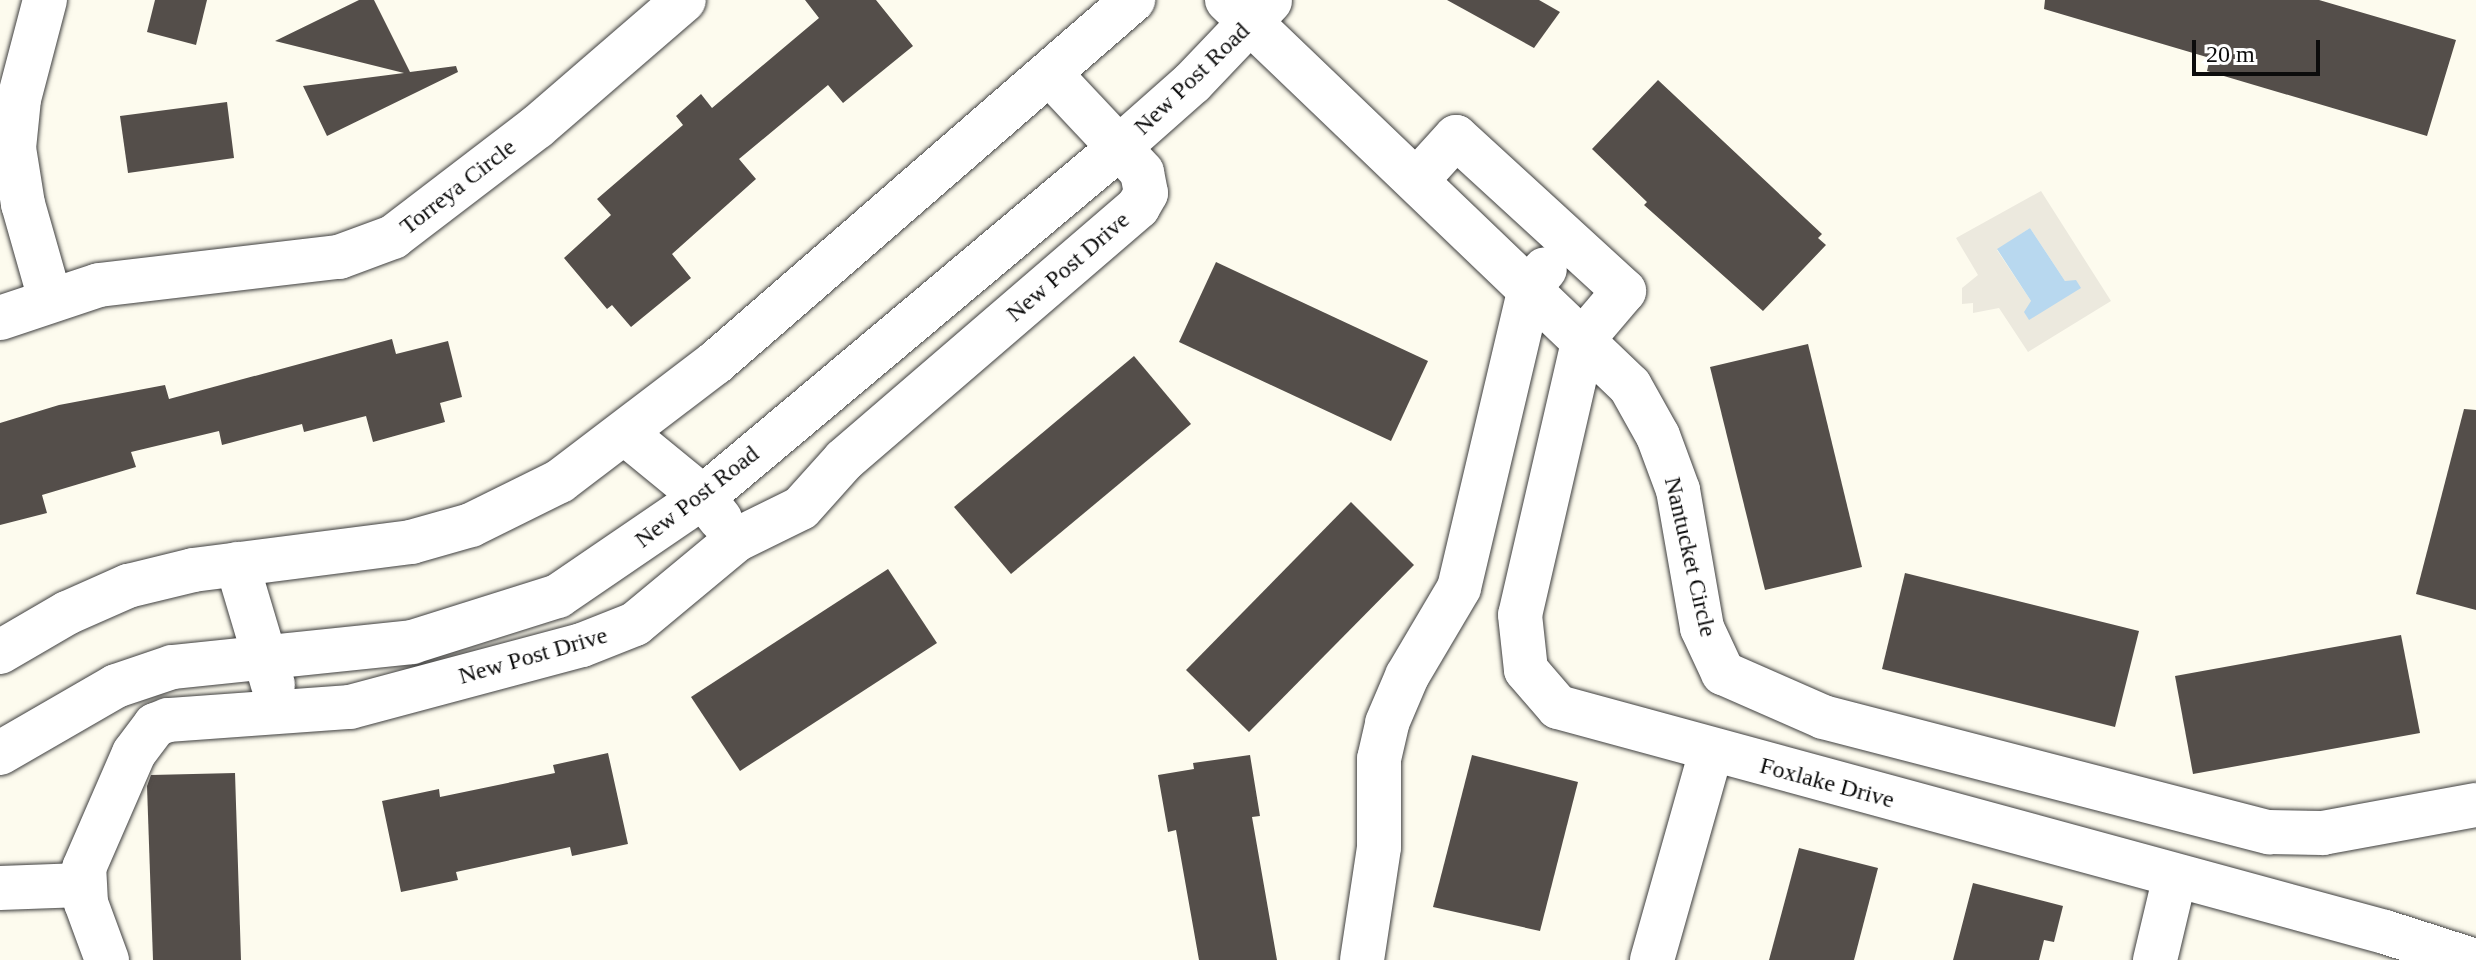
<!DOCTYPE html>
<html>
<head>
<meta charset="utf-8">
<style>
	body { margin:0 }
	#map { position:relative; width:2476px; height:960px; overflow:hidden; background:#fdfbee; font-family:Georgia,serif }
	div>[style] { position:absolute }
	.plaza>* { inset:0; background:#ece9de }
	.water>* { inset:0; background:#b8d8ef }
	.building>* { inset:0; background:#544e4a }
	.roads { filter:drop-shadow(0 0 2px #3f3f3f) drop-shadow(0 0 2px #3f3f3f) }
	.minor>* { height:44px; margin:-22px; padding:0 22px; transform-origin:22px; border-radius:22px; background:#fff }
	span { translate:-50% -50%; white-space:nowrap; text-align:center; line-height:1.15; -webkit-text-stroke:8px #fff; paint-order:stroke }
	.street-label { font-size:24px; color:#0c0c0c }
	.scale { position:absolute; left:2192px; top:40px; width:128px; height:36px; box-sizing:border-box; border:4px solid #0c0c0c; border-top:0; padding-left:10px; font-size:24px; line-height:28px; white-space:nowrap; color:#0c0c0c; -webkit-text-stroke:6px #fff; paint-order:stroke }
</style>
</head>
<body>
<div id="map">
	<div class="plaza">
		<i style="clip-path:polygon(evenodd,2041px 191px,2111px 301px,2028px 352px,1999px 308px,1973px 313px,1973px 303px,1962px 304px,1962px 288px,1978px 275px,1956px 238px,2041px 191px,2030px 228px,2065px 281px,2031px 301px,1997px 250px,2030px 228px)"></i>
	</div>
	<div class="water">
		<i style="clip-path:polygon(2030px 228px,2065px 281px,2076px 280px,2081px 288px,2029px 320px,2024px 312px,2031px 301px,1997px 249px)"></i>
	</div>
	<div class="building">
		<i style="clip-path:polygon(155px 0,207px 0,196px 45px,147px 32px)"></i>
		<i style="clip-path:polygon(359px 0,374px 0,410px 72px,456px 66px,458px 72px,327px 136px,303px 86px,404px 73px,275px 41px)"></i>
		<i style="clip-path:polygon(805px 0,876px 0,913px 46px,843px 103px,828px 85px,739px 159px,756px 179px,672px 254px,691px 278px,631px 327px,612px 305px,607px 309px,564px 258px,611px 215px,597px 199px,683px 125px,676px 116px,701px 94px,712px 108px,819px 18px)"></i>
		<i style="clip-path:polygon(1447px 0,1539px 0,1560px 12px,1534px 48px)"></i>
		<i style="clip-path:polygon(2045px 0,2319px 0,2456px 40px,2427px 136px,2207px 71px,2210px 58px,2044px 9px)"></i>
		<i style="clip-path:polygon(1658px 80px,1822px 234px,1818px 238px,1826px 245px,1763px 311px,1644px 205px,1647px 202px,1592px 149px)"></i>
		<i style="clip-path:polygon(227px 102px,234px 158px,128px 173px,120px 116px)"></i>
		<i style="clip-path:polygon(1216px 262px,1428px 361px,1391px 441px,1179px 342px)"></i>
		<i style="clip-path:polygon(392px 339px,396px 354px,448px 341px,462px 397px,440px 403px,445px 422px,373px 442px,366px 416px,304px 432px,302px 424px,222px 445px,219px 431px,131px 452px,136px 467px,42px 495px,47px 513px,0 525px,0 423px,59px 405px,165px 385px,169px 399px)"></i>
		<i style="clip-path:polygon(1808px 344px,1862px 567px,1765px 590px,1710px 367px)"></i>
		<i style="clip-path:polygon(1134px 356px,1191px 424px,1011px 574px,954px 507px)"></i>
		<i style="clip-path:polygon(2464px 409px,2476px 410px,2476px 610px,2416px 594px)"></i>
		<i style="clip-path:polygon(1351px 502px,1414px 565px,1249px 732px,1186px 670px)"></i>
		<i style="clip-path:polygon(888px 569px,937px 643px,740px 771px,691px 697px)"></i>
		<i style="clip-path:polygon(1905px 573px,2139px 631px,2115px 727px,1882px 669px)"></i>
		<i style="clip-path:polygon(2401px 635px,2420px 733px,2193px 774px,2175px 676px)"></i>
		<i style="clip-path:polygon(608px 753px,628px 844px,572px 856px,570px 847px,456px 872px,458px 880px,401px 892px,382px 801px,439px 789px,440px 797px,555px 773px,553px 765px)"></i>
		<i style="clip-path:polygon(1250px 755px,1260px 816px,1252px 817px,1277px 960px,1199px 960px,1176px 830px,1168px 832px,1158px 775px,1194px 769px,1193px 763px)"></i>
		<i style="clip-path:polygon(1472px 755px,1578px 782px,1540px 931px,1433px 907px)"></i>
		<i style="clip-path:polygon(235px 773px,241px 960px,153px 960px,147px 786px,151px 775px)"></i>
		<i style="clip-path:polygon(1799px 848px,1878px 868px,1854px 960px,1769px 960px)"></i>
		<i style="clip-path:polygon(1973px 883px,2063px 906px,2054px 942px,2044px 940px,2039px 960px,1953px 960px)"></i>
	</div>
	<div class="roads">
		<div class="minor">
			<i style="left:45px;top:0;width:102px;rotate:104.7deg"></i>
			<i style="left:19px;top:99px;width:49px;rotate:95.8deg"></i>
			<i style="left:14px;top:148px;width:57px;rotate:80.9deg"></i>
			<i style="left:23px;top:204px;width:99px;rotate:74.1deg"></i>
			<i style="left:1227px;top:0;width:558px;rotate:43.77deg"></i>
			<i style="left:1630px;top:386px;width:57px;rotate:60.8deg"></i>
			<i style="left:1658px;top:436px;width:58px;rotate:69.7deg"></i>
			<i style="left:1678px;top:490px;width:140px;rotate:80.1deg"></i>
			<i style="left:1702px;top:628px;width:50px;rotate:65deg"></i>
			<i style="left:1723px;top:673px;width:109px;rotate:23.7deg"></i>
			<i style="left:1823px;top:717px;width:461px;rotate:14.5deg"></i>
			<i style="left:2269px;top:832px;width:54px;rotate:1.1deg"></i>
			<i style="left:2323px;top:833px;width:156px;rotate:-10.4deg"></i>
			<i style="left:1417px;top:180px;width:58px;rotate:-47.8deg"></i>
			<i style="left:1456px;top:137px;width:228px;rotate:42.5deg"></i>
			<i style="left:1624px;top:291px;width:62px;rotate:130.4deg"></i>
			<i style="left:1584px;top:338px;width:284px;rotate:103deg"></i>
			<i style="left:1520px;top:615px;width:55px;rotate:83.8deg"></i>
			<i style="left:1526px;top:670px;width:49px;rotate:49.1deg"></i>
			<i style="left:1558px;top:707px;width:857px;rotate:15.22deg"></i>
			<i style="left:2385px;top:932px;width:91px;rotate:17.8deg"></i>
			<i style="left:0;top:318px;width:104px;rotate:-18.4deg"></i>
			<i style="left:99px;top:285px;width:242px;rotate:-6.7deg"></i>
			<i style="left:339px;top:257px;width:58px;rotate:-20.3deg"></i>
			<i style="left:393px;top:237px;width:181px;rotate:-37.4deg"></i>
			<i style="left:537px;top:127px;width:194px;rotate:-40.8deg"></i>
			<i style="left:626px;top:434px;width:99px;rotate:39.3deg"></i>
			<i style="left:703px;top:497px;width:28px;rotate:52deg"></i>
			<i style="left:237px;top:564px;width:126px;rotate:73.4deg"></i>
			<i style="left:0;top:652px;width:78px;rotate:-30.2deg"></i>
			<i style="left:67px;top:613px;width:67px;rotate:-23.9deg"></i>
			<i style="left:128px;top:586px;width:67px;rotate:-13.8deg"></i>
			<i style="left:193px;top:570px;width:220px;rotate:-7.3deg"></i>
			<i style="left:411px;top:542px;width:62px;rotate:-15.8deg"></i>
			<i style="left:471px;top:525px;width:99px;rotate:-26.3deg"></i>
			<i style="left:560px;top:481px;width:195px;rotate:-37.3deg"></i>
			<i style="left:715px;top:363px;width:554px;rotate:-40.97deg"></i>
			<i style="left:0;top:753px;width:134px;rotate:-30deg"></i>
			<i style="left:116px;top:686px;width:59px;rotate:-18.7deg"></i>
			<i style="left:172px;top:667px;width:241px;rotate:-5.9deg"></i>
			<i style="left:412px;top:642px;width:153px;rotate:-17.5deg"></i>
			<i style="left:558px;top:596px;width:176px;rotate:-34.3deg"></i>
			<i style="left:703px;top:497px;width:526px;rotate:-39.99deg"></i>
			<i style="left:1106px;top:159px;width:115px;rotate:-41.5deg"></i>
			<i style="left:1192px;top:83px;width:113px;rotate:-46.4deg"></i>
			<i style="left:0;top:888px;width:82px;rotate:-2.1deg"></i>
			<i style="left:107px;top:960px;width:61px;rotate:-110.2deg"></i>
			<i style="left:86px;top:903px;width:35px;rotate:-93deg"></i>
			<i style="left:84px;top:868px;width:125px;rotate:-66.5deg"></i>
			<i style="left:134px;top:753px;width:35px;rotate:-53deg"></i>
			<i style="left:155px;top:725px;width:14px;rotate:-21deg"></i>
			<i style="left:168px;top:720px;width:182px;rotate:-4.1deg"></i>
			<i style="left:350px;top:707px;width:240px;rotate:-15deg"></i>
			<i style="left:582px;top:645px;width:57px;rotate:-21.6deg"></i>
			<i style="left:635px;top:624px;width:131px;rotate:-39.7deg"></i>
			<i style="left:736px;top:540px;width:72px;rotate:-26.2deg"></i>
			<i style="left:801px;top:508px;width:64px;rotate:-48.1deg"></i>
			<i style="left:844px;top:460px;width:388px;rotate:-40.7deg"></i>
			<i style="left:1138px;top:207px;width:16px;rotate:-60deg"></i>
			<i style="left:1146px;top:193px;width:21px;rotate:-101deg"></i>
			<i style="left:1142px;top:172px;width:134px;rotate:-133.2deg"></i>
			<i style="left:1362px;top:960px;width:114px;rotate:-81.4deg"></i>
			<i style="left:1379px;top:847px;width:88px;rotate:-90deg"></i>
			<i style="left:1379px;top:759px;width:37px;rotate:-77deg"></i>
			<i style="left:1387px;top:723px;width:51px;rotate:-66.9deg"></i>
			<i style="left:1407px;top:676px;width:102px;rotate:-59.4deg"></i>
			<i style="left:1459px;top:588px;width:309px;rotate:-76.7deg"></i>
			<i style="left:1530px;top:287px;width:23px;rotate:-50deg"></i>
			<i style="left:1652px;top:960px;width:217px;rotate:-74.2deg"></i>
			<i style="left:2155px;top:960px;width:86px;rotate:-76.6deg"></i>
		</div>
	</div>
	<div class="street-label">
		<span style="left:1192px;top:79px;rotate:-44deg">New Post Road</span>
		<span style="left:458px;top:187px;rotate:-38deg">Torreya Circle</span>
		<span style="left:1068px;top:267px;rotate:-41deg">New Post Drive</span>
		<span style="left:697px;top:497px;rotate:-38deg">New Post Road</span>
		<span style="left:1690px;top:557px;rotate:77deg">Nantucket Circle</span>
		<span style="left:533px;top:656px;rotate:-16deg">New Post Drive</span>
		<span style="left:1827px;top:783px;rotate:15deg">Foxlake Drive</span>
	</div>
	<div class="scale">20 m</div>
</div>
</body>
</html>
